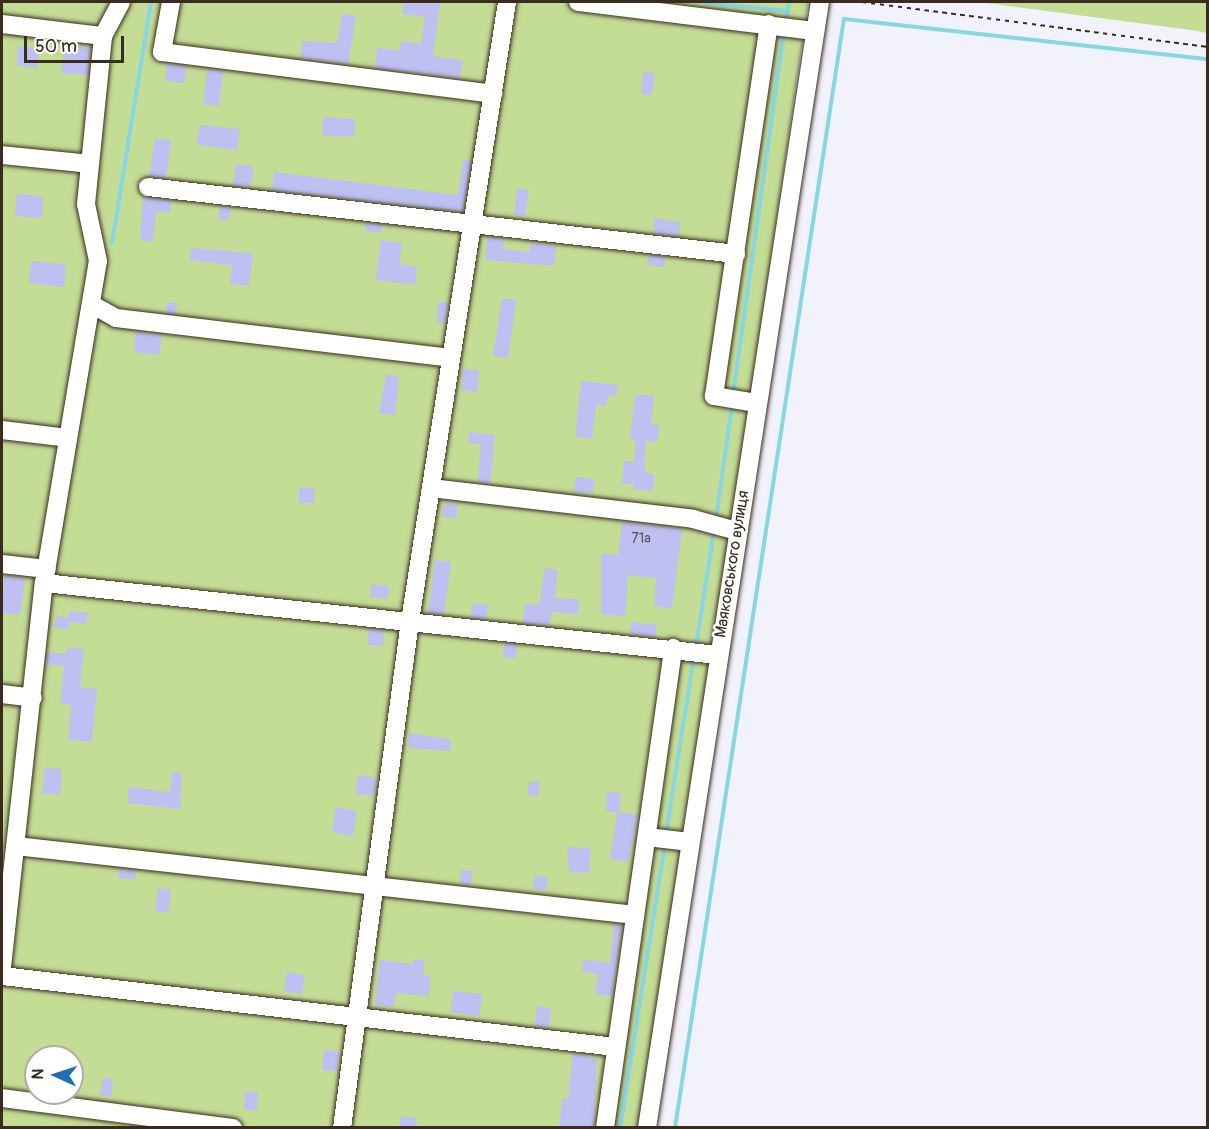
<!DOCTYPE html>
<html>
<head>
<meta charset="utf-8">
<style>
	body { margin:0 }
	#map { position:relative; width:1209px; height:1129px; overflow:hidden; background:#f2f2fc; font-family:Pangolin,sans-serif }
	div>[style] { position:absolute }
	.green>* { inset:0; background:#c3dd94 }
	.stream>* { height:4px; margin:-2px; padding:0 2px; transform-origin:2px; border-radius:2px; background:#86d6e3 }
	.building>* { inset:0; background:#bec0f2 }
	.path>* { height:2px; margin-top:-1px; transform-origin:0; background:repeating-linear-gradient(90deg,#3b2a1e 0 4.5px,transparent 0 9px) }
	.roads { filter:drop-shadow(0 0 2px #3b2a1e) drop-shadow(0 0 2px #3b2a1e) }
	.minor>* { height:18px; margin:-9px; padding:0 9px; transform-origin:9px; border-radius:9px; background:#fff }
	span { translate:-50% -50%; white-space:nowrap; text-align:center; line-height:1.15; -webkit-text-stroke:5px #fff; paint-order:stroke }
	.number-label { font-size:14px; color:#5c5053 }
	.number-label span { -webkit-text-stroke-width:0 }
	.street-label { font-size:16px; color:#3b2a1e }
	.frame { position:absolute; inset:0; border:3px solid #3b2a1e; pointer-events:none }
	.north { position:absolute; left:24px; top:1045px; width:60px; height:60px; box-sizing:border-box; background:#fff; border:2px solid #b1aaa5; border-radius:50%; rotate:273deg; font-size:16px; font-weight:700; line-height:24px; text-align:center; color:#3b2a1e }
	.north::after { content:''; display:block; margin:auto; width:21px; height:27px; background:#1f6fb2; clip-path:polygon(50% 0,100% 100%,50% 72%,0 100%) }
	.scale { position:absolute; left:24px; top:36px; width:100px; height:27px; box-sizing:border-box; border:3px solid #3b2a1e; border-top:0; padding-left:8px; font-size:18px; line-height:21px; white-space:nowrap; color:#3b2a1e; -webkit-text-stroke:4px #fff; paint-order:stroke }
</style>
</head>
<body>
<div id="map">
	<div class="green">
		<i style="clip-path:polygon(evenodd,2px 2px,808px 2px,645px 1127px,2px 1128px,2px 2px,36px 1057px,72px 1057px,72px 1093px,36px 1093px,36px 1057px)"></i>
		<i style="clip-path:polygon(978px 2px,1207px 2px,1207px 33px,1191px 30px)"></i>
	</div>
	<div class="stream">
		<i style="left:702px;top:2px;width:86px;rotate:6deg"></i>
		<i style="left:786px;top:23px;width:21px;rotate:-82deg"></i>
		<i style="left:112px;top:243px;width:244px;rotate:-80.8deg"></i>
		<i style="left:733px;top:395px;width:365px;rotate:-82deg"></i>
		<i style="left:716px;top:519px;width:115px;rotate:-82deg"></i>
		<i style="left:696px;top:647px;width:118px;rotate:-81.3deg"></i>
		<i style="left:666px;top:833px;width:178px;rotate:-81deg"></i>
		<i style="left:620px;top:1128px;width:288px;rotate:-81deg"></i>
		<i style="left:675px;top:1128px;width:1122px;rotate:-81.34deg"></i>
		<i style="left:844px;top:19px;width:366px;rotate:6.3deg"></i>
	</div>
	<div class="building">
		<i style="clip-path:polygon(404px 2px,440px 2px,433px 56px,463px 60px,460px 78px,375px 68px,377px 48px,400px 50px,401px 41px,421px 44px,425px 17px,402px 14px)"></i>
		<i style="clip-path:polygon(342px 14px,356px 16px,348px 64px,301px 58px,302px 41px,337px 43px)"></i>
		<i style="clip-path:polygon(18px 46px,39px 48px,37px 68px,17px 66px)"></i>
		<i style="clip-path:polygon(64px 46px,90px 48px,88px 75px,61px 73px)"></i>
		<i style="clip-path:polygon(167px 64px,186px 66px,184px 83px,165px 81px)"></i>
		<i style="clip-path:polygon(207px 69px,223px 71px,219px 106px,203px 104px)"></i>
		<i style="clip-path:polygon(643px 72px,655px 73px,652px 95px,641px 94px)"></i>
		<i style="clip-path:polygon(323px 117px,355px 119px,354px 137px,322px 135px)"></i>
		<i style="clip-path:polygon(199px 125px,240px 129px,237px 150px,197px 145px)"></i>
		<i style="clip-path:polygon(155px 138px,171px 140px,166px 178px,149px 176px)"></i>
		<i style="clip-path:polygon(463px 160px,471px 161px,463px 212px,272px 190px,274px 172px,458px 195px)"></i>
		<i style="clip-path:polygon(236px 164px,253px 166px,251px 187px,233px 185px)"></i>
		<i style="clip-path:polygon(517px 188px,529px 190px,525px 216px,514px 215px)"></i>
		<i style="clip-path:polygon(17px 194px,43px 196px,42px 218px,15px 216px)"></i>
		<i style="clip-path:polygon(143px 197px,171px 201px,170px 213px,156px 212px,153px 242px,140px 240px)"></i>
		<i style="clip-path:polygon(220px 207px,231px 208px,228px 221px,218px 219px)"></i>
		<i style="clip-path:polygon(655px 218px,680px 222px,679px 236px,653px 233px)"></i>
		<i style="clip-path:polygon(365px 223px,382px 225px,381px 233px,365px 231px)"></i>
		<i style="clip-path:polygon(487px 237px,504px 239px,503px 249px,530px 252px,530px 243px,556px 246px,554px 266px,485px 260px)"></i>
		<i style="clip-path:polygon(381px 240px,402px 243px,399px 264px,417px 267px,415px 285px,376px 280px)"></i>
		<i style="clip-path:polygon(191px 248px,253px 253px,249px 286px,230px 284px,232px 265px,190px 260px)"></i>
		<i style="clip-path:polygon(649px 255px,665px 257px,664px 267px,647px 265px)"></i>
		<i style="clip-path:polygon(31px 261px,66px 264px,64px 287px,29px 283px)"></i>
		<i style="clip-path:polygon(502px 298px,516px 300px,508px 358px,493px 356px)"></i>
		<i style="clip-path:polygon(167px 302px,177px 303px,176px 314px,165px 313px)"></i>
		<i style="clip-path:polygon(438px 302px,448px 303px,445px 323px,437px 322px)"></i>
		<i style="clip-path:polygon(136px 332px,162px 335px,159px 355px,134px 352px)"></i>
		<i style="clip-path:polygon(463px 369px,479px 370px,477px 392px,461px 390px)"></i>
		<i style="clip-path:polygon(386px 374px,399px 376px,395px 415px,379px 414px)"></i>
		<i style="clip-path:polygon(581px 381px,618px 385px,617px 396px,608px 395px,606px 406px,596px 405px,592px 439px,575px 437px)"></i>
		<i style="clip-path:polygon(635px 394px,654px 396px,651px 424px,659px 425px,657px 442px,646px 441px,644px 473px,654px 474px,653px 491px,633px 489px,634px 484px,622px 483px,624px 461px,634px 462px,636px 440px,630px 440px)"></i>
		<i style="clip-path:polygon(469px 432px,495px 435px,490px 484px,478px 482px,481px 444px,468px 443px)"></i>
		<i style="clip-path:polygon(576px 477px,594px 479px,593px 493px,574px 492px)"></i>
		<i style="clip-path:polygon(299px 488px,315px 488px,314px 503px,299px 503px)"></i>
		<i style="clip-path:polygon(444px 503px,458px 504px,456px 518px,442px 517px)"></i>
		<i style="clip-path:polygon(622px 522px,682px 529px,672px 608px,654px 606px,656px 578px,628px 575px,625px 616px,601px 614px,601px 553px,618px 555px)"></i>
		<i style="clip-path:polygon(435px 560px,451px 562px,444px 614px,428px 613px)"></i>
		<i style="clip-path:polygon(544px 568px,558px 570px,555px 598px,579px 599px,578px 614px,551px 612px,550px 625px,523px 623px,525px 603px,540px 604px)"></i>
		<i style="clip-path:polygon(4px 576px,25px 578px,20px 615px,2px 613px)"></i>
		<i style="clip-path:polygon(371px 584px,389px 586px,388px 599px,370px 597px)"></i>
		<i style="clip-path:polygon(472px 603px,488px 605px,486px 619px,471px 617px)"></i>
		<i style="clip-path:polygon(70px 611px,88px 612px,86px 624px,70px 622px,69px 630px,54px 628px,56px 616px,69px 617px)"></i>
		<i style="clip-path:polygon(631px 622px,657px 625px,655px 637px,630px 634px)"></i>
		<i style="clip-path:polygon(369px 629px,384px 631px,383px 646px,367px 645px)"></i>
		<i style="clip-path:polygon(504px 643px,517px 645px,516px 658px,503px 658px)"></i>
		<i style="clip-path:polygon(67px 647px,84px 649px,80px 687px,97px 689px,92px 742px,68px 740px,71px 705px,60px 703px,64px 666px,46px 664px,48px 652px,66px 654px)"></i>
		<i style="clip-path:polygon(409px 733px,451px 739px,450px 751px,408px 748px)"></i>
		<i style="clip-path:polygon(45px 768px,62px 769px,60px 795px,42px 793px)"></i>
		<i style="clip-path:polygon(172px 772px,182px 773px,180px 809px,127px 803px,129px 787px,170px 792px)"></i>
		<i style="clip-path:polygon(358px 775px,376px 777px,374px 796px,355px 794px)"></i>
		<i style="clip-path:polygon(529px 781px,540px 782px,538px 796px,528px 795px)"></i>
		<i style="clip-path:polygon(607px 792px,621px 793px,619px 812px,638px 815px,628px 862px,610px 859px,617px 812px,606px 811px)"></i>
		<i style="clip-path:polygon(336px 807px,357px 811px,353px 836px,332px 832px)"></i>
		<i style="clip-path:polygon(567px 847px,591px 848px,589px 873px,569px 872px)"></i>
		<i style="clip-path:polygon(119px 869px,136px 871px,135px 879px,118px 878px)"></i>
		<i style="clip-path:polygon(461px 870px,472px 871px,471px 885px,460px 884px)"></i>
		<i style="clip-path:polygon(535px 875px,548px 877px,546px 890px,533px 889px)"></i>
		<i style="clip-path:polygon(158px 888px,171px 890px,168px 913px,155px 911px)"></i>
		<i style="clip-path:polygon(614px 924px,622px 925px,612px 996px,595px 994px,598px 974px,582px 971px,584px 959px,610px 963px)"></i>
		<i style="clip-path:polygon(414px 959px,425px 960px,423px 975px,431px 976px,429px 996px,396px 993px,394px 1007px,375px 1005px,380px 960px,413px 964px)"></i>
		<i style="clip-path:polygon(287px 972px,305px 975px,302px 994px,284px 991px)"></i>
		<i style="clip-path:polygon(453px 991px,482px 994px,479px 1016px,451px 1012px)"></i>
		<i style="clip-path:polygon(537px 1006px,551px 1008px,549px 1028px,535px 1026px)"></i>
		<i style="clip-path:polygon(324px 1050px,339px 1052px,337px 1071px,322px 1070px)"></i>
		<i style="clip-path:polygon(573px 1053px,597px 1059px,594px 1128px,559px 1128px,562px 1098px,568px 1099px)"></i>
		<i style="clip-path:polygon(103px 1077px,113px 1079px,111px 1097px,100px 1095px)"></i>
		<i style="clip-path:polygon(245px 1091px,258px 1092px,257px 1110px,244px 1110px)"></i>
		<i style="clip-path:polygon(401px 1116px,417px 1118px,416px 1128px,399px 1128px)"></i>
	</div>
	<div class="path">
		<i style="left:862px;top:2px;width:349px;rotate:7.4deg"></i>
	</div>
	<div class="roads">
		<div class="minor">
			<i style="left:171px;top:2px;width:51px;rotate:100.2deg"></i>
			<i style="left:162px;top:52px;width:334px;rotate:7.2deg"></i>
			<i style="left:578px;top:2px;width:239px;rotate:7deg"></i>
			<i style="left:2px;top:24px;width:102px;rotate:6.8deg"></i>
			<i style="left:2px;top:155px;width:88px;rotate:5.8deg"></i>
			<i style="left:148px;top:187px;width:592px;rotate:6.5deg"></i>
			<i style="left:91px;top:304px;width:29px;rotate:29deg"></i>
			<i style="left:116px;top:318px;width:337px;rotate:6.8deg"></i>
			<i style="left:756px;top:403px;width:43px;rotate:-170.5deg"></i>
			<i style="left:714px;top:396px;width:376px;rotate:-81.6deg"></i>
			<i style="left:2px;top:430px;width:66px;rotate:6.9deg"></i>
			<i style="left:431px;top:488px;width:264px;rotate:6.7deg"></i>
			<i style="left:693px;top:519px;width:46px;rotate:15.3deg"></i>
			<i style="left:2px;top:564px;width:45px;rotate:6.3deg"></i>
			<i style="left:44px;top:583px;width:678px;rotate:6.1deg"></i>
			<i style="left:2px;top:694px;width:31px;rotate:7deg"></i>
			<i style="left:647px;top:837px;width:43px;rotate:6.6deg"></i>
			<i style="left:16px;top:846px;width:623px;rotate:6.36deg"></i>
			<i style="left:2px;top:967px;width:386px;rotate:-83.8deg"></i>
			<i style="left:44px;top:583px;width:326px;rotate:-80.5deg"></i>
			<i style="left:98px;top:261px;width:58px;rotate:-101.9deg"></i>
			<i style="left:86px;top:204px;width:169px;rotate:-84.2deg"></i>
			<i style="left:103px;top:36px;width:38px;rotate:-62deg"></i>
			<i style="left:2px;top:976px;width:618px;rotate:6.6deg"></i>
			<i style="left:2px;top:1098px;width:233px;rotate:7.4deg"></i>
			<i style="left:342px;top:1128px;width:512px;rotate:-82.36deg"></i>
			<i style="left:410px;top:621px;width:627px;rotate:-81.09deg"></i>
			<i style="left:605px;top:1128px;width:485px;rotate:-81.9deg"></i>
			<i style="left:647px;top:1128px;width:1139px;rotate:-81.27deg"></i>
		</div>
	</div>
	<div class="number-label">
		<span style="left:641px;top:539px">71а</span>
	</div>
	<div class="street-label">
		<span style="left:732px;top:564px;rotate:-81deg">Маяковського вулиця</span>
	</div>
	<div class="frame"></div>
	<div class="north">N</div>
	<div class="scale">50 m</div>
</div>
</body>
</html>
